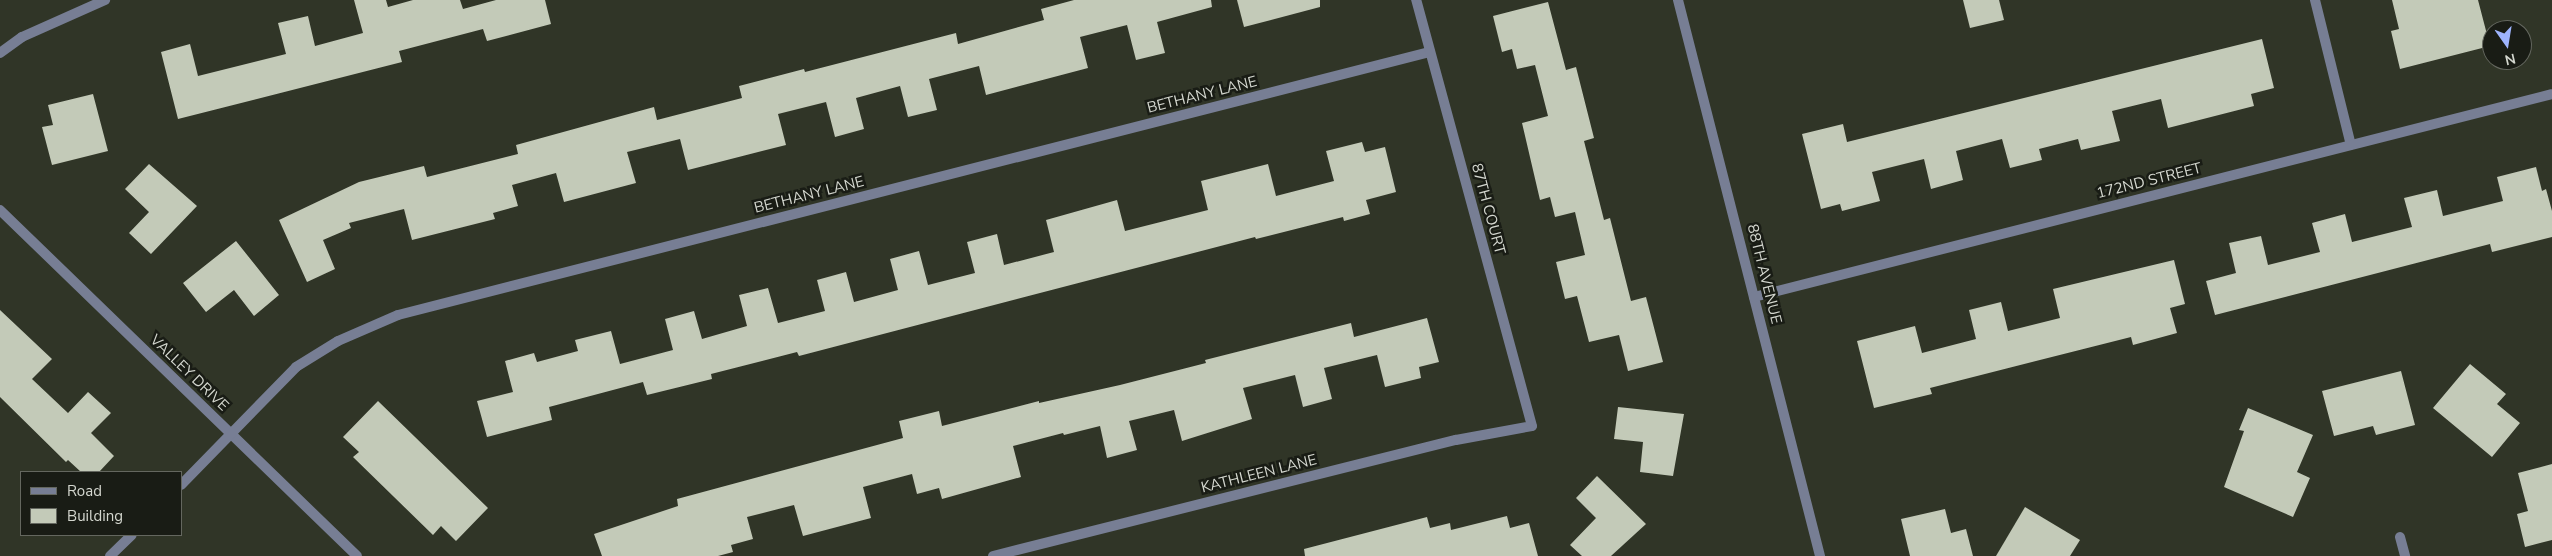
<!DOCTYPE html>
<html>
<head>
<meta charset="utf-8">
<style>
	body { margin:0 }
	#map { position:relative; width:2552px; height:556px; overflow:hidden; background:#303527; font-family:"Nunito Sans",sans-serif }
	div>[style] { position:absolute }
	.building>* { inset:0; background:#c3cab8 }
	.street>* { height:10px; margin:-5px; padding:0 5px; transform-origin:5px; border-radius:5px; background:#777e94 }
	span { translate:-50% -50%; white-space:nowrap; text-align:center; line-height:1.15; -webkit-text-stroke:5px #191c15; paint-order:stroke }
	.street-label { font-size:15px; color:#d4d7cf }
	.legend { position:absolute; left:20px; top:471px; width:162px; height:65px; box-sizing:border-box; background:#191c15; border:1px solid #64675f; margin:0; padding:6px 9px; list-style:none; font-size:15px; color:#d4d7cf }
	.legend li { display:flex; align-items:center; gap:10px; height:25px }
	.legend b { width:25px; border:1px solid #64675f }
	.north { position:absolute; left:2482px; top:20px; width:50px; height:50px; box-sizing:border-box; background:#191c15; border:1px solid #64675f; border-radius:50%; rotate:167deg; font-size:14px; font-weight:700; line-height:20px; text-align:center; color:#d4d7cf }
	.north::after { content:''; display:block; margin:auto; width:18px; height:22px; background:#9eb4fd; clip-path:polygon(50% 0,100% 100%,50% 72%,0 100%) }
</style>
</head>
<body>
<div id="map">
	<div class="building">
		<i style="clip-path:polygon(354px 0,386px 0,388px 7px,413px 0,460px 0,463px 9px,496px 0,545px 0,551px 24px,487px 41px,483px 29px,399px 51px,402px 62px,178px 119px,161px 52px,190px 44px,198px 76px,286px 54px,278px 23px,308px 16px,315px 46px,363px 33px)"></i>
		<i style="clip-path:polygon(1074px 0,1211px 0,1212px 7px,1157px 22px,1165px 53px,1136px 60px,1127px 25px,1080px 37px,1088px 68px,986px 95px,979px 66px,929px 79px,937px 110px,908px 117px,900px 86px,856px 98px,864px 129px,835px 137px,826px 102px,778px 114px,786px 145px,688px 170px,680px 139px,627px 152px,636px 183px,564px 202px,556px 173px,512px 185px,518px 206px,493px 213px,495px 219px,412px 240px,404px 209px,349px 223px,351px 228px,323px 240px,335px 269px,307px 282px,279px 220px,359px 182px,424px 166px,427px 177px,518px 154px,516px 145px,654px 107px,657px 120px,742px 98px,739px 86px,804px 69px,805px 72px,956px 33px,958px 44px,1044px 20px,1041px 9px)"></i>
		<i style="clip-path:polygon(1237px 0,1320px 0,1320px 7px,1244px 27px)"></i>
		<i style="clip-path:polygon(1963px 0,1999px 0,2004px 20px,1970px 28px)"></i>
		<i style="clip-path:polygon(2392px 0,2478px 0,2490px 46px,2400px 69px,2391px 31px,2399px 29px)"></i>
		<i style="clip-path:polygon(1548px 2px,1566px 70px,1576px 67px,1594px 138px,1584px 141px,1604px 220px,1610px 218px,1631px 301px,1646px 297px,1663px 362px,1628px 371px,1619px 335px,1589px 342px,1577px 296px,1565px 299px,1556px 262px,1585px 255px,1575px 212px,1555px 217px,1550px 197px,1540px 200px,1522px 123px,1548px 116px,1535px 65px,1517px 69px,1512px 49px,1502px 52px,1493px 16px)"></i>
		<i style="clip-path:polygon(2262px 39px,2274px 88px,2251px 94px,2254px 106px,2168px 128px,2161px 99px,2112px 111px,2120px 141px,2081px 150px,2078px 139px,2039px 149px,2042px 160px,2010px 168px,2002px 139px,1956px 151px,1963px 180px,1931px 189px,1924px 159px,1872px 172px,1880px 201px,1842px 211px,1840px 204px,1821px 209px,1802px 134px,1843px 124px,1847px 142px)"></i>
		<i style="clip-path:polygon(93px 94px,108px 151px,52px 165px,42px 127px,53px 125px,48px 105px)"></i>
		<i style="clip-path:polygon(1362px 142px,1365px 152px,1385px 147px,1396px 192px,1366px 200px,1370px 214px,1344px 221px,1343px 217px,1256px 239px,1255px 237px,799px 356px,797px 352px,711px 374px,712px 379px,647px 395px,643px 382px,549px 407px,552px 420px,487px 437px,477px 401px,513px 392px,505px 361px,534px 353px,537px 362px,578px 351px,575px 340px,611px 331px,620px 364px,673px 350px,665px 319px,694px 311px,702px 339px,747px 326px,739px 295px,768px 288px,778px 323px,825px 311px,817px 280px,846px 272px,854px 302px,898px 290px,890px 259px,919px 251px,928px 285px,975px 273px,967px 242px,997px 234px,1004px 265px,1054px 252px,1046px 220px,1117px 200px,1125px 231px,1208px 210px,1201px 181px,1268px 164px,1276px 196px,1334px 181px,1326px 151px)"></i>
		<i style="clip-path:polygon(149px 164px,197px 206px,151px 254px,129px 233px,149px 212px,125px 189px)"></i>
		<i style="clip-path:polygon(2536px 167px,2542px 191px,2546px 189px,2552px 211px,2552px 237px,2492px 252px,2490px 244px,2215px 315px,2206px 281px,2236px 273px,2229px 243px,2261px 236px,2268px 265px,2320px 252px,2312px 223px,2345px 214px,2352px 242px,2412px 227px,2404px 198px,2437px 190px,2443px 216px,2503px 201px,2497px 177px)"></i>
		<i style="clip-path:polygon(236px 241px,279px 295px,254px 316px,234px 290px,206px 312px,183px 283px)"></i>
		<i style="clip-path:polygon(2174px 260px,2185px 304px,2170px 308px,2177px 333px,2133px 345px,2131px 337px,1930px 388px,1932px 394px,1874px 408px,1857px 341px,1915px 326px,1922px 353px,1976px 339px,1969px 310px,2001px 302px,2008px 331px,2060px 318px,2053px 289px)"></i>
		<i style="clip-path:polygon(0 310px,52px 359px,32px 379px,68px 413px,88px 392px,111px 413px,91px 433px,114px 456px,99px 472px,81px 472px,68px 460px,66px 462px,0 397px)"></i>
		<i style="clip-path:polygon(1427px 318px,1439px 362px,1419px 367px,1421px 378px,1385px 387px,1377px 355px,1324px 368px,1332px 399px,1303px 407px,1295px 375px,1243px 388px,1252px 419px,1182px 441px,1174px 410px,1129px 421px,1137px 450px,1107px 458px,1100px 426px,1064px 435px,1063px 433px,1013px 446px,1021px 477px,942px 499px,939px 488px,917px 494px,912px 474px,863px 487px,871px 518px,803px 536px,794px 505px,747px 517px,753px 539px,731px 545px,733px 552px,718px 556px,602px 556px,594px 534px,678px 506px,677px 499px,903px 438px,899px 421px,939px 411px,942px 426px,1039px 401px,1039px 403px,1120px 385px,1206px 363px,1205px 360px,1351px 323px,1354px 337px)"></i>
		<i style="clip-path:polygon(2470px 364px,2506px 394px,2497px 404px,2520px 423px,2492px 457px,2433px 408px)"></i>
		<i style="clip-path:polygon(2401px 371px,2415px 425px,2376px 435px,2373px 426px,2334px 436px,2322px 391px)"></i>
		<i style="clip-path:polygon(378px 401px,488px 508px,456px 541px,441px 526px,433px 535px,353px 457px,359px 452px,343px 437px)"></i>
		<i style="clip-path:polygon(1618px 407px,1684px 414px,1673px 476px,1640px 472px,1643px 442px,1614px 439px)"></i>
		<i style="clip-path:polygon(2248px 408px,2313px 435px,2297px 472px,2310px 478px,2293px 517px,2224px 487px,2244px 431px,2239px 430px)"></i>
		<i style="clip-path:polygon(2552px 464px,2552px 540px,2525px 547px,2517px 514px,2528px 511px,2518px 473px)"></i>
		<i style="clip-path:polygon(1597px 476px,1646px 524px,1611px 556px,1582px 556px,1570px 545px,1596px 518px,1576px 498px)"></i>
		<i style="clip-path:polygon(2025px 507px,2080px 540px,2070px 556px,1996px 556px)"></i>
		<i style="clip-path:polygon(1945px 509px,1951px 533px,1966px 529px,1973px 556px,1910px 556px,1901px 519px)"></i>
		<i style="clip-path:polygon(1507px 516px,1510px 528px,1529px 523px,1538px 556px,1305px 556px,1304px 549px,1427px 517px,1430px 528px,1450px 523px,1451px 530px)"></i>
	</div>
	<div class="street">
		<i style="left:1678px;top:0;width:574px;rotate:75.67deg"></i>
		<i style="left:2315px;top:0;width:149px;rotate:76.1deg"></i>
		<i style="left:0;top:53px;width:27px;rotate:-36deg"></i>
		<i style="left:22px;top:37px;width:91px;rotate:-24deg"></i>
		<i style="left:0;top:210px;width:497px;rotate:44.1deg"></i>
		<i style="left:1754px;top:297px;width:823px;rotate:-14.27deg"></i>
		<i style="left:181px;top:485px;width:165px;rotate:-45.7deg"></i>
		<i style="left:296px;top:367px;width:49px;rotate:-31.8deg"></i>
		<i style="left:338px;top:341px;width:65px;rotate:-23.4deg"></i>
		<i style="left:398px;top:315px;width:1065px;rotate:-14.3deg"></i>
		<i style="left:2400px;top:537px;width:20px;rotate:75deg"></i>
		<i style="left:110px;top:556px;width:30px;rotate:-44deg"></i>
		<i style="left:993px;top:556px;width:477px;rotate:-14.1deg"></i>
		<i style="left:1456px;top:440px;width:77px;rotate:-10.4deg"></i>
		<i style="left:1532px;top:426px;width:442px;rotate:-105.2deg"></i>
	</div>
	<div class="street-label">
		<span style="left:1202px;top:95px;rotate:-14deg">BETHANY LANE</span>
		<span style="left:2149px;top:181px;rotate:-14deg">172ND STREET</span>
		<span style="left:809px;top:195px;rotate:-14deg">BETHANY LANE</span>
		<span style="left:1488px;top:209px;rotate:75deg">87TH COURT</span>
		<span style="left:1764px;top:274px;rotate:76deg">88TH AVENUE</span>
		<span style="left:189px;top:373px;rotate:44deg">VALLEY DRIVE</span>
		<span style="left:1259px;top:474px;rotate:-14deg">KATHLEEN LANE</span>
	</div>
	<ul class="legend">
	<li><b style="height:6px;background:#777e94"></b>Road</li>
	<li><b style="height:14px;background:#c3cab8"></b>Building</li>
	</ul>
	<div class="north">N</div>
</div>
</body>
</html>
